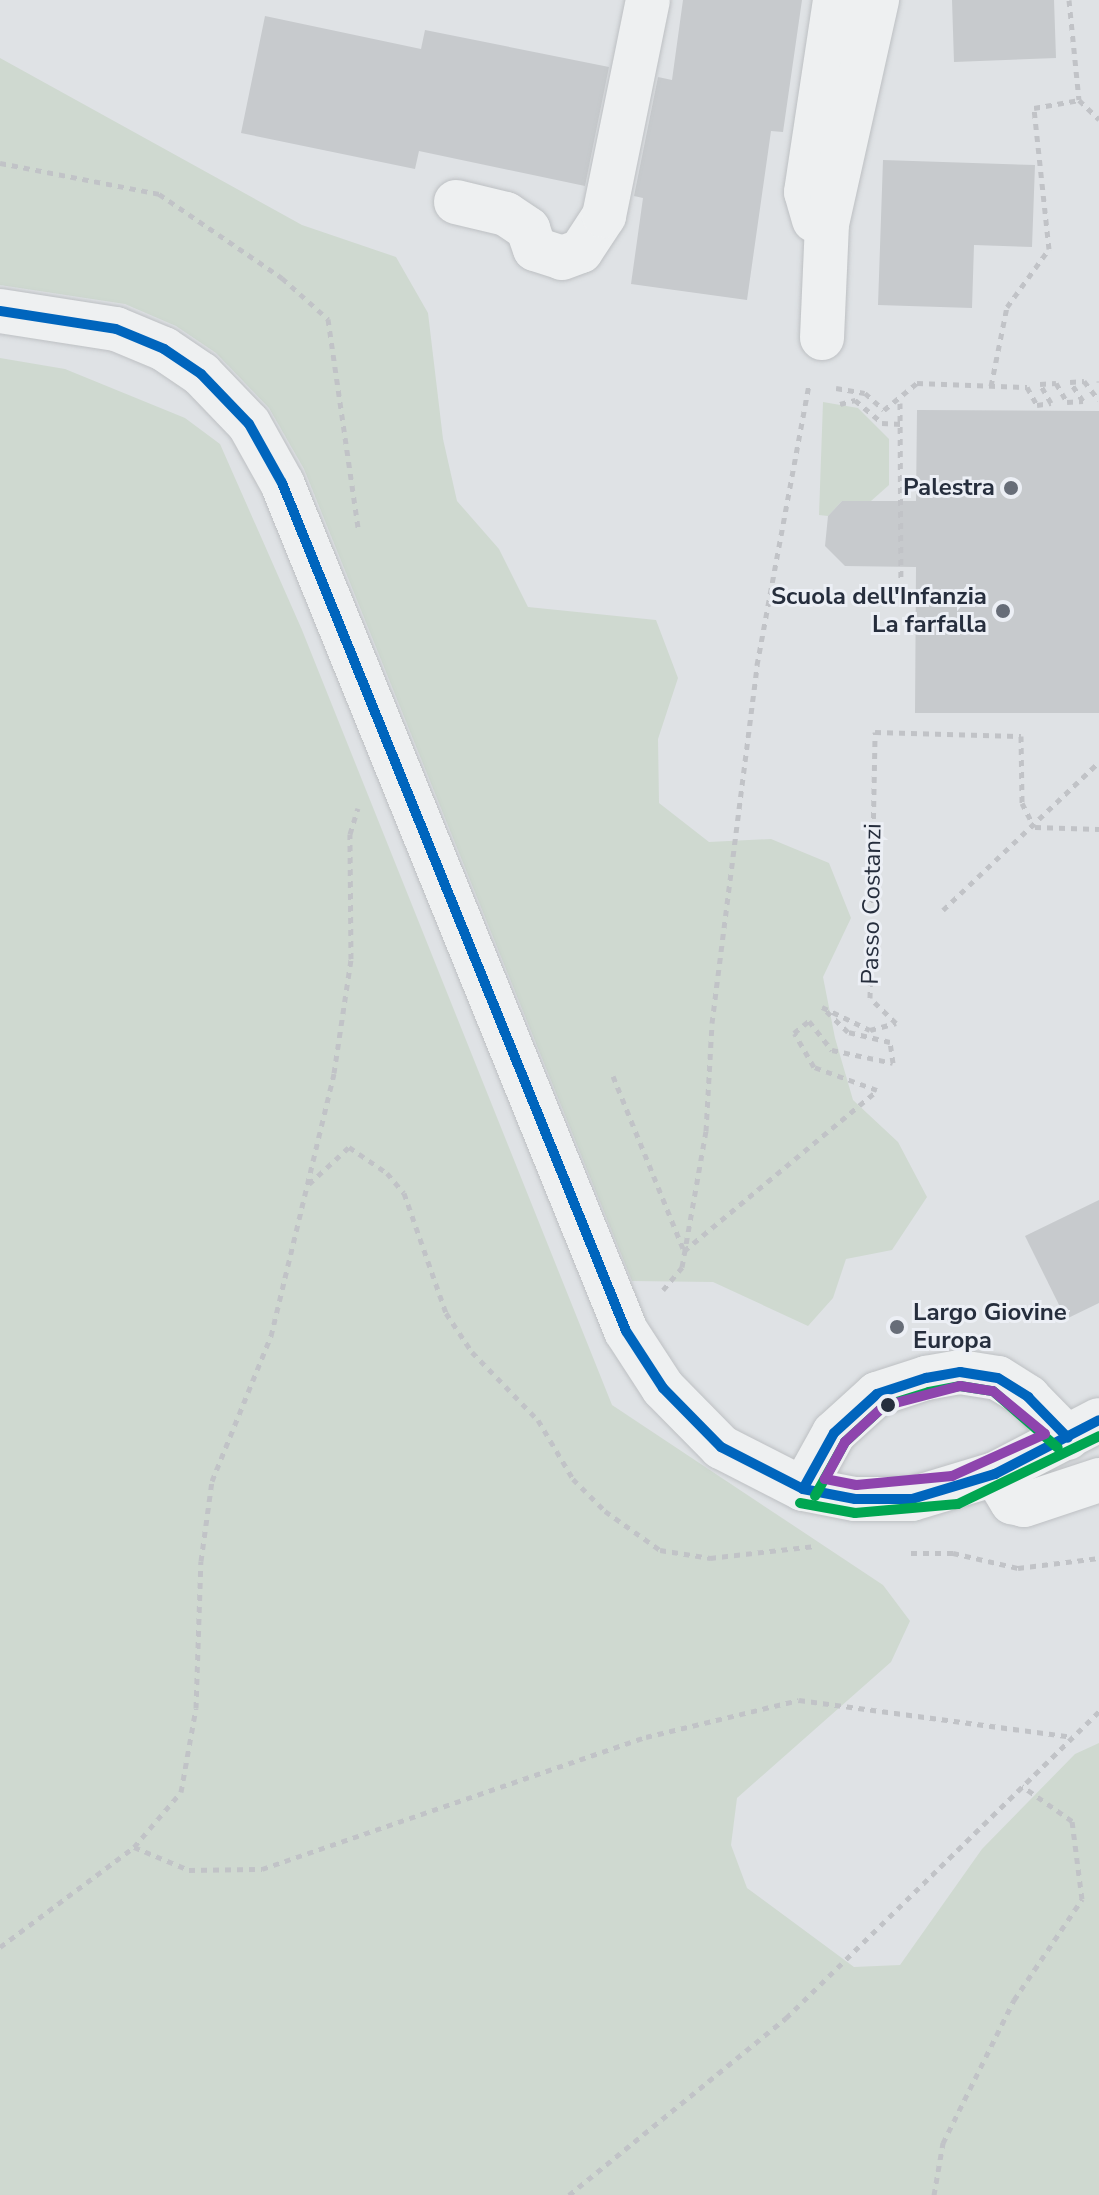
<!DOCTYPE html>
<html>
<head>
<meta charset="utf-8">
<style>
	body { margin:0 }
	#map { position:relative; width:1099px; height:2195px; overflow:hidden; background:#dfe2e5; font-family:"Nunito Sans",sans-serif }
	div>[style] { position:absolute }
	.green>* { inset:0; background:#cfd9d0 }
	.building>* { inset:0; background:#c7cacd }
	.path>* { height:5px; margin-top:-2.5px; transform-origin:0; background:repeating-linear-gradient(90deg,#c1c3c7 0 6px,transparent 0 12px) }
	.roads { filter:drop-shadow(0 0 2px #bdc0c3) drop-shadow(0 0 2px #bdc0c3) }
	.street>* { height:44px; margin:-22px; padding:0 22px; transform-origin:22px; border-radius:22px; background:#eef0f1 }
	.bus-1>* { height:10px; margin:-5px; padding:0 5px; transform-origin:5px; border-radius:5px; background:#0065bd }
	.bus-2>* { height:10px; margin:-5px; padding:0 5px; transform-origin:5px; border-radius:5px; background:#00a651 }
	.bus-3>* { height:10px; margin:-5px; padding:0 5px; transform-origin:5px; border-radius:5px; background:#8e44ad }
	.dots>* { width:22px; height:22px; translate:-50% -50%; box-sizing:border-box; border:4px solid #eceff5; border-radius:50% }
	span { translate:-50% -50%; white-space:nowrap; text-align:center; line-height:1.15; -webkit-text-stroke:6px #eceff5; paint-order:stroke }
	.poi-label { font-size:24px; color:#262e3d; font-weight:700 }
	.right { translate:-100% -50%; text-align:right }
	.left { translate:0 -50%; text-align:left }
	.street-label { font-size:24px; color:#262e3d }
</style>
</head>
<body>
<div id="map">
	<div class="green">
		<i style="clip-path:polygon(0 58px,302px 225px,396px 257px,428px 313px,443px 439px,457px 501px,499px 549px,528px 607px,656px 620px,678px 678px,658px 739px,659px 803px,709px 842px,771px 839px,829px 863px,851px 918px,823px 977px,835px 1038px,853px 1100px,898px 1142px,927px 1197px,892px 1250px,846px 1259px,833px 1298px,808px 1326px,713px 1282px,632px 1281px,304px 469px,269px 408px,216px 353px,176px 326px,125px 304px,0 285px)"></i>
		<i style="clip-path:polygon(0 358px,65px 369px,185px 418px,220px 444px,302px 630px,612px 1405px,883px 1585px,910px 1621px,891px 1662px,737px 1798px,731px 1845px,747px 1888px,854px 1967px,900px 1965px,982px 1849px,1075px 1754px,1099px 1743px,1099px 2195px,0 2195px)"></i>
		<i style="clip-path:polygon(823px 402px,858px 408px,889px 439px,889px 485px,871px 501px,842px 501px,828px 516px,819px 515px)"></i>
	</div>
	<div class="building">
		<i style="clip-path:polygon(683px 0,802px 0,783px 132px,771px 131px,747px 300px,631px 284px,643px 198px,634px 196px,658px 77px,672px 80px)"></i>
		<i style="clip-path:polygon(952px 0,1054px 0,1056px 58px,954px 62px)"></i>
		<i style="clip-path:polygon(265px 16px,421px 49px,425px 30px,609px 67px,585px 186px,419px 151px,415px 169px,241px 133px)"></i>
		<i style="clip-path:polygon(883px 160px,1035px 165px,1032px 247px,974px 245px,972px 308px,878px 305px)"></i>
		<i style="clip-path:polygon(917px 410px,1099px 411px,1099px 713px,915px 713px,916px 567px,845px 566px,825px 546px,828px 516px,842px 501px,916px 501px)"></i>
		<i style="clip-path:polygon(1099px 1200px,1099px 1303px,1066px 1319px,1025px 1236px)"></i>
	</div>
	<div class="path">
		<i style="left:1069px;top:0;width:100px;rotate:84.3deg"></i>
		<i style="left:0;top:163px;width:162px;rotate:11deg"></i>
		<i style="left:159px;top:194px;width:149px;rotate:34.3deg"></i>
		<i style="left:282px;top:278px;width:62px;rotate:41.7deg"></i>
		<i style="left:328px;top:319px;width:211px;rotate:81.8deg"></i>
		<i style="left:1099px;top:381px;width:1px;rotate:90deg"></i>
		<i style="left:991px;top:386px;width:81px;rotate:-78.6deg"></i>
		<i style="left:1007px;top:307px;width:72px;rotate:-54.1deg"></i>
		<i style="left:1049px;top:249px;width:142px;rotate:-96.1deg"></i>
		<i style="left:1034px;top:108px;width:46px;rotate:-10.1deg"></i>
		<i style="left:1079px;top:100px;width:28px;rotate:44deg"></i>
		<i style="left:836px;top:388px;width:29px;rotate:10deg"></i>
		<i style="left:865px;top:393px;width:25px;rotate:42deg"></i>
		<i style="left:884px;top:410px;width:43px;rotate:-39.3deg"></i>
		<i style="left:917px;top:383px;width:110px;rotate:2.1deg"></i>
		<i style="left:1027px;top:387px;width:21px;rotate:61deg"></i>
		<i style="left:1037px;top:405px;width:14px;rotate:-8deg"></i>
		<i style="left:1051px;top:403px;width:22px;rotate:-120deg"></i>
		<i style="left:1040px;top:384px;width:16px;rotate:-4deg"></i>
		<i style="left:1056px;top:383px;width:22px;rotate:60deg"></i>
		<i style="left:1067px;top:402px;width:16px;rotate:-4deg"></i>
		<i style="left:1083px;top:401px;width:23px;rotate:-124deg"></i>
		<i style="left:1070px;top:382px;width:14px;rotate:-4deg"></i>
		<i style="left:1084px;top:381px;width:24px;rotate:52deg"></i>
		<i style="left:900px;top:403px;width:178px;rotate:89.7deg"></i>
		<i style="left:840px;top:404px;width:16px;rotate:-15deg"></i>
		<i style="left:855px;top:400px;width:35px;rotate:40deg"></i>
		<i style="left:882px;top:423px;width:19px;rotate:3deg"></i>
		<i style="left:1035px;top:827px;width:64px;rotate:1.8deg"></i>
		<i style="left:943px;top:910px;width:215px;rotate:-43.5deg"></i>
		<i style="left:613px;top:1076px;width:189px;rotate:67.9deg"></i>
		<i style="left:684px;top:1251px;width:251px;rotate:-39.7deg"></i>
		<i style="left:877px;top:1090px;width:67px;rotate:-159.9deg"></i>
		<i style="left:814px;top:1067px;width:39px;rotate:-120deg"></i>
		<i style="left:794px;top:1033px;width:19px;rotate:-39deg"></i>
		<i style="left:809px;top:1021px;width:37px;rotate:52deg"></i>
		<i style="left:832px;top:1050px;width:62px;rotate:12deg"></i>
		<i style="left:893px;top:1063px;width:21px;rotate:-98deg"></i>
		<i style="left:890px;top:1042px;width:43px;rotate:-166.6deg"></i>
		<i style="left:848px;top:1032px;width:36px;rotate:-136deg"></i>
		<i style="left:822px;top:1007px;width:53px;rotate:25.6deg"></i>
		<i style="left:870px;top:1030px;width:27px;rotate:-15deg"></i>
		<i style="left:896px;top:1023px;width:36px;rotate:-136deg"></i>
		<i style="left:870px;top:998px;width:266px;rotate:-88.9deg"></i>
		<i style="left:875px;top:732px;width:146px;rotate:1.6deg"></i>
		<i style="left:1021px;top:736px;width:67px;rotate:89.1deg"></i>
		<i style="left:1022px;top:803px;width:27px;rotate:63deg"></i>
		<i style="left:309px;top:1184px;width:54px;rotate:-42.8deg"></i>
		<i style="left:349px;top:1147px;width:46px;rotate:34.4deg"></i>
		<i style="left:387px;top:1173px;width:26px;rotate:50deg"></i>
		<i style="left:404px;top:1193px;width:127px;rotate:70.7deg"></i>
		<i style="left:446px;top:1313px;width:47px;rotate:56.3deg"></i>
		<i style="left:472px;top:1352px;width:95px;rotate:45.9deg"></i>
		<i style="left:538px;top:1420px;width:69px;rotate:59.3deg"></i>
		<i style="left:573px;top:1479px;width:45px;rotate:45deg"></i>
		<i style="left:605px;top:1511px;width:67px;rotate:35.3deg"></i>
		<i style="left:660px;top:1550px;width:51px;rotate:9.1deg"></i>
		<i style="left:710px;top:1558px;width:106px;rotate:-6.5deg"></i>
		<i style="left:663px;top:1290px;width:30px;rotate:-50deg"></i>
		<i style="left:682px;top:1267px;width:138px;rotate:-80deg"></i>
		<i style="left:706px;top:1131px;width:108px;rotate:-86.8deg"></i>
		<i style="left:712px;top:1023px;width:361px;rotate:-82.8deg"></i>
		<i style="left:757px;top:665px;width:285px;rotate:-79.5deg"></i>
		<i style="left:911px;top:1553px;width:42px"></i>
		<i style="left:953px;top:1553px;width:67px;rotate:13deg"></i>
		<i style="left:1018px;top:1568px;width:82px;rotate:-7deg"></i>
		<i style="left:134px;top:1847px;width:60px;rotate:22.7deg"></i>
		<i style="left:189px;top:1870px;width:73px;rotate:-0.8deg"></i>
		<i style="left:262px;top:1869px;width:406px;rotate:-19deg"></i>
		<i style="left:646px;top:1737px;width:157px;rotate:-13.6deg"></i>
		<i style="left:799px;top:1700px;width:275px;rotate:7.7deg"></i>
		<i style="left:0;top:1947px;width:167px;rotate:-36.7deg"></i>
		<i style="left:134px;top:1847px;width:72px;rotate:-49.5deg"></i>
		<i style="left:181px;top:1792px;width:85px;rotate:-79.9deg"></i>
		<i style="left:196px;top:1708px;width:147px;rotate:-88.1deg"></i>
		<i style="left:201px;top:1561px;width:81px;rotate:-82.2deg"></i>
		<i style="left:212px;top:1481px;width:157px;rotate:-67.9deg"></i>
		<i style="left:271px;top:1336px;width:270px;rotate:-76.5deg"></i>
		<i style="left:334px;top:1073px;width:115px;rotate:-81.5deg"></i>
		<i style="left:351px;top:959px;width:125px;rotate:-90.5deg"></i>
		<i style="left:350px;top:834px;width:27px;rotate:-73deg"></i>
		<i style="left:569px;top:2195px;width:280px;rotate:-39.2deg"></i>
		<i style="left:786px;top:2018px;width:438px;rotate:-44.4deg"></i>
		<i style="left:934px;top:2195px;width:53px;rotate:-80.2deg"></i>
		<i style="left:943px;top:2143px;width:160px;rotate:-63.6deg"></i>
		<i style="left:1014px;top:2000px;width:122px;rotate:-56deg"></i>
		<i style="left:1082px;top:1899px;width:79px;rotate:-97.3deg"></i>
		<i style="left:1072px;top:1821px;width:61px;rotate:-145deg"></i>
	</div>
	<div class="roads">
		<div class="street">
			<i style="left:456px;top:202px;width:51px;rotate:13.5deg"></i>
			<i style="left:506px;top:214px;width:27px;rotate:34deg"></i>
			<i style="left:528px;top:229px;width:21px;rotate:71deg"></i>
			<i style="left:535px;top:249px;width:28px;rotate:18deg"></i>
			<i style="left:562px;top:258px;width:20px;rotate:-20deg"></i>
			<i style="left:581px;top:251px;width:42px;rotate:-56.7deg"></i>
			<i style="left:604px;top:216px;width:220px;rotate:-78.5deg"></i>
			<i style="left:814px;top:220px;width:29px;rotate:-106deg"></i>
			<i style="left:806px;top:192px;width:194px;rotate:-81.4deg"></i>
			<i style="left:0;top:311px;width:117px;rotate:8.8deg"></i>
			<i style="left:116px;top:329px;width:52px;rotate:22.6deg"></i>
			<i style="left:164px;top:349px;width:45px;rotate:34deg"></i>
			<i style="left:201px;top:374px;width:69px;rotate:46.2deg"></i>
			<i style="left:249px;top:424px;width:68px;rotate:60.8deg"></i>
			<i style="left:282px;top:483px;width:915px;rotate:67.92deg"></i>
			<i style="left:626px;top:1331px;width:68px;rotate:57deg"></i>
			<i style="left:663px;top:1388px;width:83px;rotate:45.5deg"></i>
			<i style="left:721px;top:1447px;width:92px;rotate:27.1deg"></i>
			<i style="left:803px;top:1489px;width:53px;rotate:10.9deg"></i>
			<i style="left:855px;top:1499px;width:57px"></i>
			<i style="left:912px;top:1499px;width:87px;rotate:-16.8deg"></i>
			<i style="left:995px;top:1474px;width:117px;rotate:-27.4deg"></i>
			<i style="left:822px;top:338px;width:114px;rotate:-87.5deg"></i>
			<i style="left:827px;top:224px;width:230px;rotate:-77.4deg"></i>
			<i style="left:995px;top:1474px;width:33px;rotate:59deg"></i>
			<i style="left:1012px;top:1502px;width:12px;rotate:14deg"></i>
			<i style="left:1024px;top:1505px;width:79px;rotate:-18.4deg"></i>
			<i style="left:803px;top:1489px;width:64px;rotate:-61deg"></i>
			<i style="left:834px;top:1433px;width:58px;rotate:-42.2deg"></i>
			<i style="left:877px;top:1394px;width:52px;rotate:-18.1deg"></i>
			<i style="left:926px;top:1378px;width:35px;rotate:-10deg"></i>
			<i style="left:960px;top:1372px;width:38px;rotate:9deg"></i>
			<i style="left:998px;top:1378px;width:36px;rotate:32deg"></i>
			<i style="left:1028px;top:1397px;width:57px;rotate:45.7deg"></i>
		</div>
	</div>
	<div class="bus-1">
		<i style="left:0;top:311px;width:117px;rotate:8.8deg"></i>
		<i style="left:116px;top:329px;width:52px;rotate:22.6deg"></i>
		<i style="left:164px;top:349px;width:45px;rotate:34deg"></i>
		<i style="left:201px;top:374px;width:69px;rotate:46.2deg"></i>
		<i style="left:249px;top:424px;width:68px;rotate:60.8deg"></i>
		<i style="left:282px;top:483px;width:915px;rotate:67.92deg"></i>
		<i style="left:626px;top:1331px;width:68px;rotate:57deg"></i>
		<i style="left:663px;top:1388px;width:83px;rotate:45.5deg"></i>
		<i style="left:721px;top:1447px;width:92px;rotate:27.1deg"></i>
		<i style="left:803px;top:1489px;width:53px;rotate:10.9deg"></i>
		<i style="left:855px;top:1499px;width:57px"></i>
		<i style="left:912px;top:1499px;width:87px;rotate:-16.8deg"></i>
		<i style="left:995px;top:1474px;width:117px;rotate:-27.4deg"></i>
		<i style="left:803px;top:1489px;width:64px;rotate:-61deg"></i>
		<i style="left:834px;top:1433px;width:58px;rotate:-42.2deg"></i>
		<i style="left:877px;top:1394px;width:52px;rotate:-18.1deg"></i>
		<i style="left:926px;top:1378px;width:35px;rotate:-10deg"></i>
		<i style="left:960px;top:1372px;width:38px;rotate:9deg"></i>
		<i style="left:998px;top:1378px;width:36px;rotate:32deg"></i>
		<i style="left:1028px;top:1397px;width:57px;rotate:45.7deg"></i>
	</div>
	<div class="bus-2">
		<i style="left:815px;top:1496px;width:62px;rotate:-60.9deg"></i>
		<i style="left:845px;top:1442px;width:53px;rotate:-42.7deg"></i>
		<i style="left:884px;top:1406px;width:47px;rotate:-17.3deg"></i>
		<i style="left:929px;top:1392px;width:32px;rotate:-11deg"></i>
		<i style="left:960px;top:1386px;width:33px;rotate:9deg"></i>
		<i style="left:993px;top:1391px;width:86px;rotate:41.2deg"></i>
		<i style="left:800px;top:1503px;width:56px;rotate:10.3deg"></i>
		<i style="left:855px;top:1513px;width:103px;rotate:-5deg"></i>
		<i style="left:958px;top:1504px;width:157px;rotate:-25.7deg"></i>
	</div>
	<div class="bus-3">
		<i style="left:960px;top:1386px;width:33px;rotate:9deg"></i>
		<i style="left:993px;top:1391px;width:67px;rotate:39.6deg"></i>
		<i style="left:1045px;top:1434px;width:102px;rotate:155.7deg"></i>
		<i style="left:952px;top:1476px;width:96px;rotate:174.6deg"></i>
		<i style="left:856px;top:1485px;width:32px;rotate:-169deg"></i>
		<i style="left:825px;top:1479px;width:42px;rotate:-61.6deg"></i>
		<i style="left:845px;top:1442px;width:53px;rotate:-42.7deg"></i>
		<i style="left:884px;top:1406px;width:79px;rotate:-14.7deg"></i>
	</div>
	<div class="dots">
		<i style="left:1011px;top:488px;background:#676d78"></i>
		<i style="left:1003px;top:611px;background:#676d78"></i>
		<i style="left:897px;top:1327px;background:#676d78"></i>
		<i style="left:888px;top:1405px;background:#262e3d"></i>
	</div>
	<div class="poi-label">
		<span class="right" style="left:995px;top:488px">Palestra</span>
		<span class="right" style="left:987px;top:611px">Scuola dell'Infanzia<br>La farfalla</span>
		<span class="left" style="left:913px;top:1327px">Largo Giovine<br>Europa</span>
	</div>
	<div class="street-label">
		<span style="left:872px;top:904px;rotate:-89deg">Passo Costanzi</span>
	</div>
</div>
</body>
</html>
